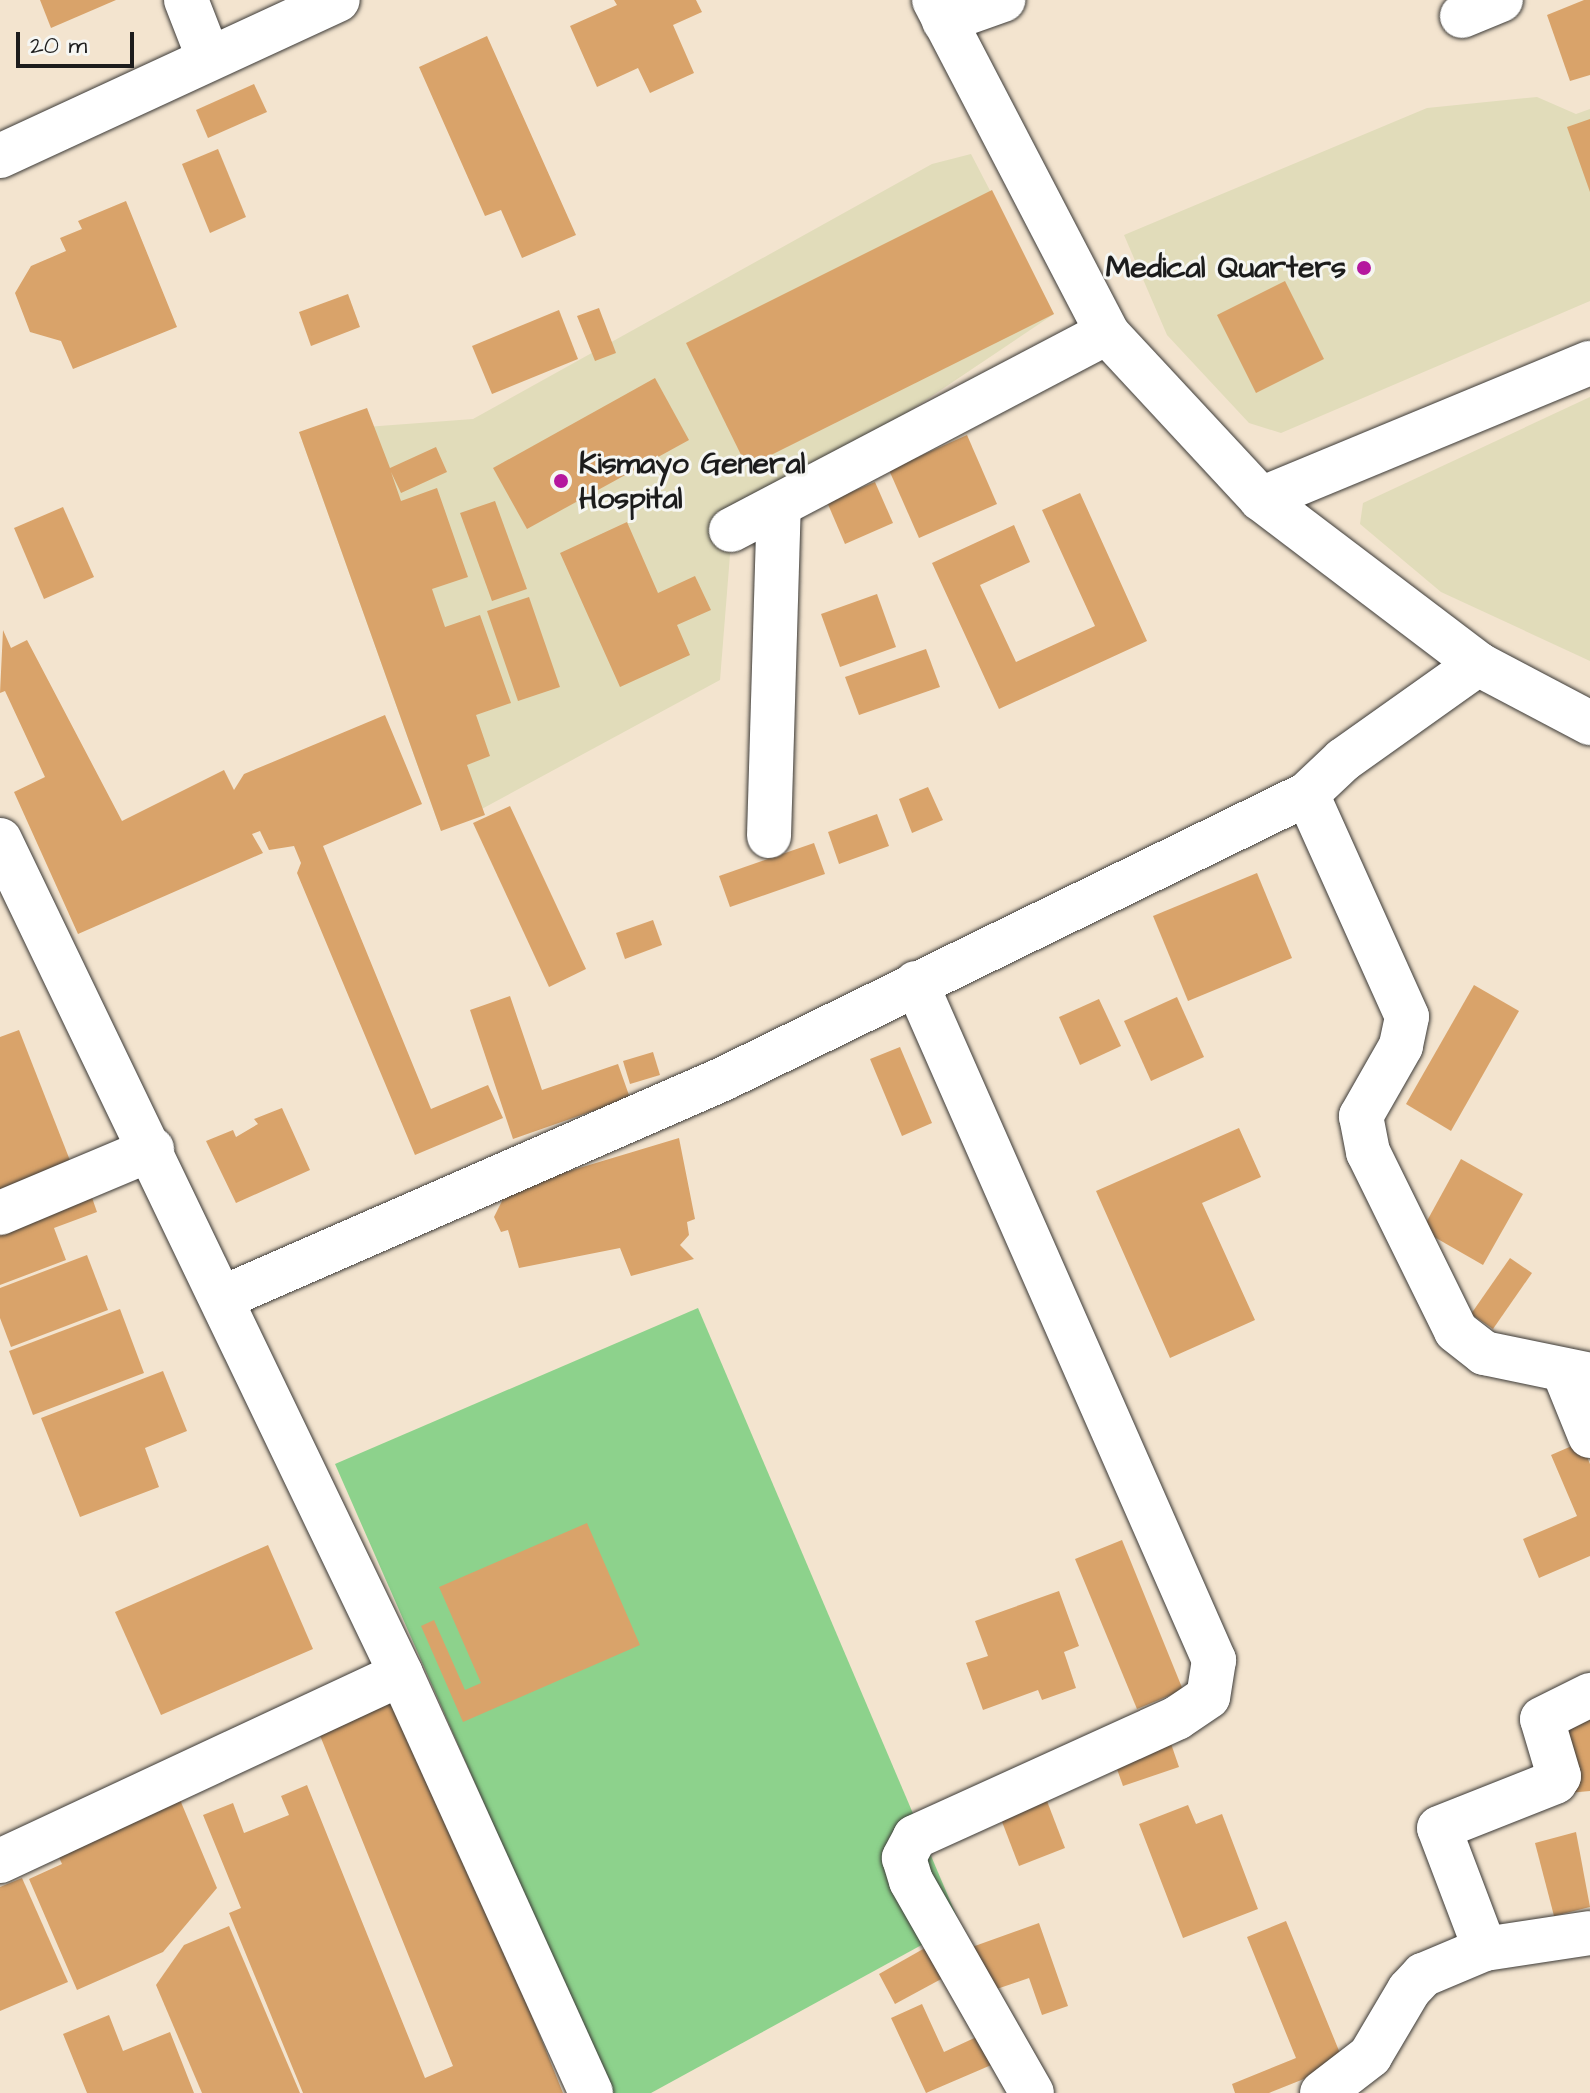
<!DOCTYPE html>
<html>
<head>
<meta charset="utf-8">
<style>
	body { margin:0 }
	#map { position:relative; width:1590px; height:2093px; overflow:hidden; background:#f3e4cf; font-family:"Architects Daughter",sans-serif }
	div>[style] { position:absolute }
	.built>* { inset:0; background:#e1dcba }
	.green>* { inset:0; background:#8dd28c }
	.building>* { inset:0; background:#d9a36a }
	.roads { filter:drop-shadow(0 0 2px #3c3a37) drop-shadow(0 0 2px #3c3a37) }
	.street>* { height:44px; margin:-22px; padding:0 22px; transform-origin:22px; border-radius:22px; background:#fff }
	.secondary>* { height:44px; margin:-22px; padding:0 22px; transform-origin:22px; border-radius:22px; background:#fff }
	.primary>* { height:44px; margin:-22px; padding:0 22px; transform-origin:22px; border-radius:22px; background:#fff }
	.dots>* { width:22px; height:22px; translate:-50% -50%; box-sizing:border-box; border:4px solid #f6f6f2; border-radius:50% }
	span { translate:-50% -50%; white-space:nowrap; text-align:center; line-height:1.15; -webkit-text-stroke:6px #f6f6f2; paint-order:stroke }
	.poi-label { font-size:30px; color:#1c1c1c; font-weight:700 }
	.right { translate:-100% -50%; text-align:right }
	.left { translate:0 -50%; text-align:left }
	.scale { position:absolute; left:16px; top:32px; width:118px; height:36px; box-sizing:border-box; border:4px solid #1c1c1c; border-top:0; padding-left:10px; font-size:24px; line-height:28px; white-space:nowrap; color:#1c1c1c; -webkit-text-stroke:6px #f6f6f2; paint-order:stroke }
</style>
</head>
<body>
<div id="map">
	<div class="built">
		<i style="clip-path:polygon(1537px 97px,1576px 114px,1590px 109px,1590px 301px,1281px 433px,1249px 423px,1167px 335px,1124px 235px,1427px 108px)"></i>
		<i style="clip-path:polygon(971px 154px,1054px 314px,732px 530px,720px 680px,441px 831px,299px 432px,473px 419px,932px 164px)"></i>
		<i style="clip-path:polygon(1590px 397px,1590px 661px,1441px 592px,1360px 524px,1363px 503px)"></i>
	</div>
	<div class="green">
		<i style="clip-path:polygon(698px 1308px,960px 1924px,651px 2093px,611px 2093px,335px 1464px)"></i>
	</div>
	<div class="building">
		<i style="clip-path:polygon(40px 0,116px 0,51px 28px)"></i>
		<i style="clip-path:polygon(614px 0,696px 0,702px 12px,673px 25px,694px 73px,650px 93px,638px 68px,597px 87px,570px 26px,617px 5px)"></i>
		<i style="clip-path:polygon(1584px 0,1590px 0,1590px 75px,1570px 81px,1547px 15px)"></i>
		<i style="clip-path:polygon(487px 36px,576px 235px,522px 258px,501px 210px,485px 216px,419px 67px)"></i>
		<i style="clip-path:polygon(254px 84px,267px 112px,208px 138px,196px 110px)"></i>
		<i style="clip-path:polygon(1590px 119px,1590px 192px,1567px 127px)"></i>
		<i style="clip-path:polygon(218px 149px,246px 217px,210px 233px,182px 164px)"></i>
		<i style="clip-path:polygon(992px 190px,1054px 314px,747px 467px,686px 343px)"></i>
		<i style="clip-path:polygon(126px 201px,177px 327px,73px 369px,61px 341px,30px 332px,15px 293px,31px 266px,66px 251px,60px 238px,82px 229px,78px 221px)"></i>
		<i style="clip-path:polygon(1285px 281px,1324px 359px,1256px 393px,1217px 315px)"></i>
		<i style="clip-path:polygon(348px 294px,360px 327px,311px 346px,299px 312px)"></i>
		<i style="clip-path:polygon(599px 308px,616px 353px,595px 361px,577px 316px)"></i>
		<i style="clip-path:polygon(559px 310px,578px 359px,492px 394px,472px 346px)"></i>
		<i style="clip-path:polygon(655px 378px,689px 440px,527px 529px,493px 468px)"></i>
		<i style="clip-path:polygon(367px 408px,390px 468px,436px 447px,447px 472px,401px 493px,391px 472px,401px 501px,437px 488px,468px 577px,432px 589px,445px 627px,480px 615px,511px 703px,476px 715px,490px 756px,467px 765px,485px 815px,441px 831px,299px 432px)"></i>
		<i style="clip-path:polygon(967px 435px,997px 504px,919px 538px,889px 470px)"></i>
		<i style="clip-path:polygon(875px 482px,893px 523px,845px 544px,827px 502px)"></i>
		<i style="clip-path:polygon(1080px 493px,1147px 641px,999px 709px,932px 563px,1014px 525px,1030px 562px,980px 585px,1016px 662px,1095px 626px,1042px 510px)"></i>
		<i style="clip-path:polygon(495px 501px,527px 589px,492px 601px,460px 513px)"></i>
		<i style="clip-path:polygon(63px 507px,94px 577px,44px 599px,14px 528px)"></i>
		<i style="clip-path:polygon(627px 522px,658px 593px,695px 576px,711px 610px,677px 625px,690px 655px,620px 687px,560px 553px)"></i>
		<i style="clip-path:polygon(877px 594px,896px 647px,840px 667px,821px 614px)"></i>
		<i style="clip-path:polygon(529px 597px,560px 687px,518px 701px,487px 611px)"></i>
		<i style="clip-path:polygon(3px 630px,11px 648px,27px 640px,122px 821px,224px 770px,234px 790px,244px 774px,385px 715px,422px 804px,323px 846px,431px 1109px,488px 1085px,503px 1118px,415px 1155px,297px 873px,301px 863px,294px 846px,269px 850px,260px 831px,252px 834px,263px 853px,78px 934px,14px 792px,45px 777px,5px 691px,0 693px)"></i>
		<i style="clip-path:polygon(926px 649px,940px 687px,859px 715px,845px 677px)"></i>
		<i style="clip-path:polygon(928px 787px,943px 820px,912px 833px,899px 799px)"></i>
		<i style="clip-path:polygon(510px 806px,586px 969px,549px 987px,473px 823px)"></i>
		<i style="clip-path:polygon(877px 814px,889px 846px,839px 864px,828px 832px)"></i>
		<i style="clip-path:polygon(814px 843px,825px 874px,730px 907px,719px 876px)"></i>
		<i style="clip-path:polygon(1257px 873px,1292px 958px,1188px 1001px,1153px 916px)"></i>
		<i style="clip-path:polygon(653px 920px,662px 945px,625px 959px,616px 933px)"></i>
		<i style="clip-path:polygon(1474px 985px,1519px 1011px,1451px 1131px,1406px 1104px)"></i>
		<i style="clip-path:polygon(510px 996px,542px 1090px,618px 1064px,630px 1098px,513px 1139px,470px 1010px)"></i>
		<i style="clip-path:polygon(1177px 997px,1204px 1057px,1151px 1081px,1124px 1021px)"></i>
		<i style="clip-path:polygon(1099px 999px,1121px 1046px,1080px 1065px,1059px 1017px)"></i>
		<i style="clip-path:polygon(19px 1030px,71px 1163px,0 1190px,0 1037px)"></i>
		<i style="clip-path:polygon(900px 1047px,932px 1123px,902px 1136px,870px 1059px)"></i>
		<i style="clip-path:polygon(653px 1052px,660px 1075px,630px 1084px,623px 1061px)"></i>
		<i style="clip-path:polygon(282px 1108px,310px 1170px,236px 1203px,206px 1141px,233px 1130px,236px 1137px,258px 1124px,254px 1119px)"></i>
		<i style="clip-path:polygon(1239px 1128px,1261px 1177px,1202px 1203px,1255px 1320px,1170px 1358px,1096px 1191px)"></i>
		<i style="clip-path:polygon(679px 1138px,695px 1219px,687px 1222px,689px 1235px,680px 1245px,694px 1259px,631px 1276px,620px 1248px,519px 1268px,508px 1230px,501px 1232px,494px 1217px,503px 1199px,546px 1178px)"></i>
		<i style="clip-path:polygon(1461px 1159px,1523px 1194px,1483px 1265px,1422px 1230px)"></i>
		<i style="clip-path:polygon(89px 1189px,97px 1212px,54px 1228px,66px 1260px,0 1285px,0 1222px)"></i>
		<i style="clip-path:polygon(87px 1255px,108px 1310px,11px 1347px,0 1318px,0 1288px)"></i>
		<i style="clip-path:polygon(1510px 1258px,1532px 1273px,1493px 1329px,1471px 1314px)"></i>
		<i style="clip-path:polygon(120px 1309px,144px 1373px,33px 1415px,9px 1351px)"></i>
		<i style="clip-path:polygon(163px 1371px,187px 1431px,145px 1448px,159px 1487px,80px 1517px,41px 1418px)"></i>
		<i style="clip-path:polygon(1581px 1442px,1590px 1464px,1590px 1556px,1539px 1578px,1523px 1539px,1577px 1516px,1551px 1455px)"></i>
		<i style="clip-path:polygon(587px 1523px,640px 1645px,463px 1722px,421px 1626px,434px 1620px,465px 1690px,481px 1683px,439px 1587px)"></i>
		<i style="clip-path:polygon(1122px 1540px,1183px 1690px,1137px 1709px,1075px 1559px)"></i>
		<i style="clip-path:polygon(268px 1545px,313px 1649px,161px 1715px,115px 1612px)"></i>
		<i style="clip-path:polygon(1059px 1591px,1079px 1646px,1064px 1652px,1076px 1688px,1042px 1700px,1038px 1690px,983px 1710px,966px 1663px,988px 1656px,975px 1621px)"></i>
		<i style="clip-path:polygon(1590px 1688px,1590px 1791px,1568px 1793px,1540px 1705px)"></i>
		<i style="clip-path:polygon(404px 1698px,563px 2093px,303px 2093px,229px 1913px,241px 1908px,203px 1815px,233px 1803px,244px 1833px,289px 1815px,281px 1796px,307px 1785px,425px 2078px,453px 2066px,319px 1733px)"></i>
		<i style="clip-path:polygon(1168px 1735px,1179px 1767px,1123px 1786px,1112px 1755px)"></i>
		<i style="clip-path:polygon(1042px 1788px,1065px 1848px,1019px 1866px,996px 1806px)"></i>
		<i style="clip-path:polygon(178px 1795px,217px 1888px,163px 1952px,77px 1990px,29px 1879px,62px 1864px,55px 1848px)"></i>
		<i style="clip-path:polygon(1188px 1805px,1196px 1824px,1222px 1814px,1258px 1909px,1183px 1938px,1139px 1824px)"></i>
		<i style="clip-path:polygon(1576px 1832px,1590px 1907px,1554px 1916px,1535px 1843px)"></i>
		<i style="clip-path:polygon(22px 1878px,68px 1982px,0 2011px,0 1887px)"></i>
		<i style="clip-path:polygon(1286px 1921px,1344px 2063px,1269px 2093px,1235px 2093px,1232px 2084px,1296px 2058px,1247px 1937px)"></i>
		<i style="clip-path:polygon(1039px 1923px,1068px 2006px,1042px 2015px,1029px 1978px,988px 1992px,972px 1947px)"></i>
		<i style="clip-path:polygon(229px 1926px,300px 2093px,202px 2093px,156px 1985px,184px 1945px)"></i>
		<i style="clip-path:polygon(939px 1940px,956px 1971px,895px 2004px,879px 1974px)"></i>
		<i style="clip-path:polygon(922px 2004px,944px 2052px,983px 2034px,996px 2063px,926px 2093px,891px 2018px)"></i>
		<i style="clip-path:polygon(109px 2015px,123px 2051px,170px 2032px,194px 2093px,87px 2093px,63px 2034px)"></i>
	</div>
	<div class="roads">
		<div class="street">
			<i style="left:186px;top:0;width:63px;rotate:68.7deg"></i>
			<i style="left:1462px;top:16px;width:42px;rotate:-22.3deg"></i>
			<i style="left:944px;top:21px;width:63px;rotate:-19.6deg"></i>
			<i style="left:0;top:156px;width:372px;rotate:-24.8deg"></i>
			<i style="left:1261px;top:499px;width:356px;rotate:-22.5deg"></i>
			<i style="left:731px;top:530px;width:424px;rotate:-27.7deg"></i>
			<i style="left:1307px;top:794px;width:244px;rotate:65.8deg"></i>
			<i style="left:1407px;top:1017px;width:30px;rotate:102deg"></i>
			<i style="left:1401px;top:1046px;width:81px;rotate:119.7deg"></i>
			<i style="left:1361px;top:1116px;width:37px;rotate:79deg"></i>
			<i style="left:1368px;top:1152px;width:199px;rotate:63.8deg"></i>
			<i style="left:1456px;top:1331px;width:36px;rotate:38deg"></i>
			<i style="left:1484px;top:1353px;width:108px;rotate:11.7deg"></i>
			<i style="left:769px;top:836px;width:329px;rotate:-88.3deg"></i>
			<i style="left:916px;top:983px;width:740px;rotate:66.24deg"></i>
			<i style="left:1214px;top:1660px;width:37px;rotate:99deg"></i>
			<i style="left:1208px;top:1697px;width:37px;rotate:146deg"></i>
			<i style="left:1177px;top:1718px;width:288px;rotate:155.6deg"></i>
			<i style="left:915px;top:1837px;width:24px;rotate:118deg"></i>
			<i style="left:904px;top:1858px;width:24px;rotate:73deg"></i>
			<i style="left:911px;top:1881px;width:244px;rotate:60.3deg"></i>
			<i style="left:0;top:1213px;width:165px;rotate:-22.8deg"></i>
			<i style="left:222px;top:1298px;width:547px;rotate:-23.61deg"></i>
			<i style="left:723px;top:1079px;width:650px;rotate:-26.01deg"></i>
			<i style="left:1307px;top:794px;width:50px;rotate:-43.4deg"></i>
			<i style="left:1343px;top:760px;width:166px;rotate:-35.4deg"></i>
			<i style="left:1564px;top:1372px;width:69px;rotate:67.9deg"></i>
			<i style="left:0;top:1861px;width:442px;rotate:-25deg"></i>
			<i style="left:1485px;top:1949px;width:129px;rotate:-110.8deg"></i>
			<i style="left:1439px;top:1828px;width:125px;rotate:-21.6deg"></i>
			<i style="left:1555px;top:1782px;width:7px;rotate:-56deg"></i>
			<i style="left:1559px;top:1776px;width:59px;rotate:-106.6deg"></i>
			<i style="left:1542px;top:1719px;width:54px;rotate:-26.6deg"></i>
			<i style="left:1322px;top:2093px;width:61px;rotate:-37.6deg"></i>
			<i style="left:1370px;top:2056px;width:77px;rotate:-59.4deg"></i>
			<i style="left:1409px;top:1990px;width:21px;rotate:-47deg"></i>
			<i style="left:1423px;top:1975px;width:67px;rotate:-22.8deg"></i>
			<i style="left:1485px;top:1949px;width:106px;rotate:-8.7deg"></i>
		</div>
		<div class="secondary">
			<i style="left:0;top:840px;width:925px;rotate:64.32deg"></i>
			<i style="left:401px;top:1674px;width:460px;rotate:65.6deg"></i>
		</div>
		<div class="primary">
			<i style="left:934px;top:0;width:375px;rotate:62.5deg"></i>
			<i style="left:1107px;top:333px;width:226px;rotate:47.1deg"></i>
			<i style="left:1261px;top:499px;width:273px;rotate:37.2deg"></i>
			<i style="left:1478px;top:664px;width:127px;rotate:27.8deg"></i>
		</div>
	</div>
	<div class="dots">
		<i style="left:1364px;top:268px;background:#b5179e"></i>
		<i style="left:561px;top:481px;background:#b5179e"></i>
	</div>
	<div class="poi-label">
		<span class="right" style="left:1346px;top:268px">Medical Quarters</span>
		<span class="left" style="left:579px;top:481px">Kismayo General<br>Hospital</span>
	</div>
	<div class="scale">20 m</div>
</div>
</body>
</html>
